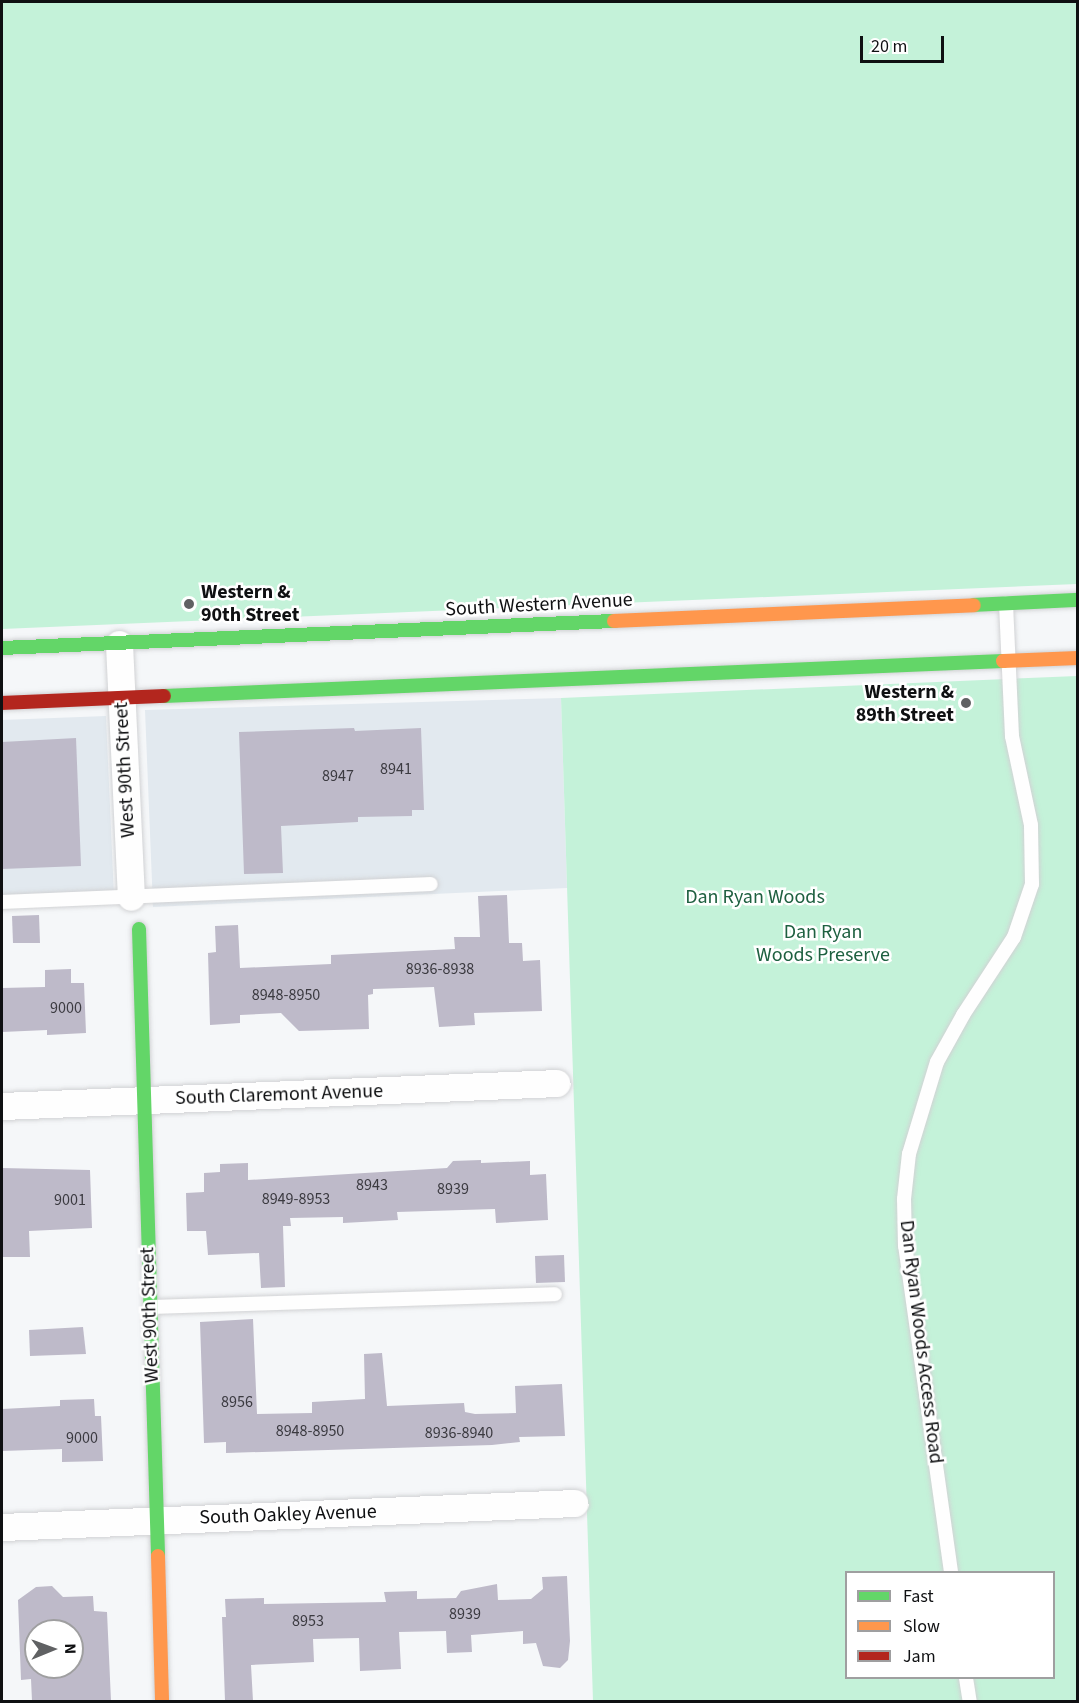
<!DOCTYPE html>
<html>
<head>
<meta charset="utf-8">
<style>
	body { margin:0 }
	#map { position:relative; width:1079px; height:1703px; overflow:hidden; background:#f5f7f9; font-family:"Source Sans 3",sans-serif }
	div>[style] { position:absolute }
	.built>* { inset:0; background:#e2e9ef }
	.green>* { inset:0; background:#c4f2d9 }
	.building>* { inset:0; background:#bebac9 }
	.roads { filter:drop-shadow(0 0 2px #d1d2d4) drop-shadow(0 0 2px #d1d2d4) }
	.lane>* { height:14px; margin:-7px; padding:0 7px; transform-origin:7px; border-radius:7px; background:#fefefe }
	.street>* { height:27px; margin:-13.5px; padding:0 13.5px; transform-origin:13.5px; border-radius:13.5px; background:#fefefe }
	.fast>* { height:14px; margin:-7px; padding:0 7px; transform-origin:7px; border-radius:7px; background:#63d668 }
	.slow>* { height:14px; margin:-7px; padding:0 7px; transform-origin:7px; border-radius:7px; background:#ff974d }
	.jam>* { height:14px; margin:-7px; padding:0 7px; transform-origin:7px; border-radius:7px; background:#b3261e }
	.dots>* { width:16px; height:16px; translate:-50% -50%; box-sizing:border-box; border:3px solid #fff; border-radius:50% }
	span { translate:-50% -50%; white-space:nowrap; text-align:center; line-height:1.15; -webkit-text-stroke:5px #fff; paint-order:stroke }
	.number-label { font-size:16px; color:#3b3a40 }
	.number-label span { -webkit-text-stroke-width:0 }
	.poi-label { font-size:20px; color:#0f1012; font-weight:700 }
	.left { translate:0 -50%; text-align:left }
	.right { translate:-100% -50%; text-align:right }
	.street-label { font-size:20px; color:#0f1012 }
	.park-label { font-size:20px; color:#1e6040 }
	.frame { position:absolute; inset:0; border:3px solid #0f1012; pointer-events:none }
	.legend { position:absolute; left:845px; top:1571px; width:210px; height:108px; box-sizing:border-box; background:#fff; border:2px solid #9f9fa0; margin:0; padding:8px 10px; list-style:none; font-size:18px; color:#0f1012 }
	.legend li { display:flex; align-items:center; gap:12px; height:30px }
	.legend b { width:30px; border:2px solid #9f9fa0 }
	.north { position:absolute; left:24px; top:1619px; width:60px; height:60px; box-sizing:border-box; background:#fff; border:2px solid #9f9fa0; border-radius:50%; rotate:89deg; font-size:16px; font-weight:700; line-height:24px; text-align:center; color:#0f1012 }
	.north::after { content:''; display:block; margin:auto; width:21px; height:27px; background:#606163; clip-path:polygon(50% 0,100% 100%,50% 72%,0 100%) }
	.scale { position:absolute; left:860px; top:36px; width:84px; height:27px; box-sizing:border-box; border:3px solid #0f1012; border-top:0; padding-left:8px; font-size:18px; line-height:21px; white-space:nowrap; color:#0f1012; -webkit-text-stroke:4px #fff; paint-order:stroke }
</style>
</head>
<body>
<div id="map">
	<div class="built">
		<i style="clip-path:polygon(561px 698px,567px 888px,153px 907px,145px 710px)"></i>
		<i style="clip-path:polygon(106px 716px,114px 897px,2px 902px,2px 720px)"></i>
	</div>
	<div class="green">
		<i style="clip-path:polygon(2px 2px,1077px 2px,1077px 584px,2px 629px)"></i>
		<i style="clip-path:polygon(evenodd,1077px 676px,1077px 1701px,593px 1701px,561px 698px,1077px 676px,846px 1572px,1054px 1572px,1054px 1678px,846px 1678px,846px 1572px)"></i>
	</div>
	<div class="building">
		<i style="clip-path:polygon(354px 728px,355px 731px,421px 728px,424px 810px,412px 810px,412px 816px,358px 817px,358px 822px,281px 826px,283px 873px,244px 874px,239px 732px)"></i>
		<i style="clip-path:polygon(76px 738px,81px 866px,2px 869px,2px 742px)"></i>
		<i style="clip-path:polygon(507px 895px,509px 943px,522px 943px,523px 961px,540px 960px,542px 1011px,474px 1013px,475px 1025px,439px 1027px,434px 987px,373px 989px,373px 994px,368px 995px,369px 1029px,299px 1031px,281px 1013px,240px 1015px,240px 1023px,210px 1025px,208px 953px,216px 952px,215px 926px,238px 925px,240px 968px,331px 964px,331px 955px,455px 949px,454px 937px,480px 937px,478px 896px)"></i>
		<i style="clip-path:polygon(39px 915px,40px 943px,13px 943px,12px 916px)"></i>
		<i style="clip-path:polygon(71px 969px,71px 983px,84px 983px,86px 1033px,47px 1035px,47px 1030px,2px 1032px,2px 988px,45px 987px,45px 970px)"></i>
		<i style="clip-path:polygon(481px 1160px,481px 1163px,530px 1161px,530px 1175px,546px 1174px,548px 1220px,496px 1223px,495px 1209px,397px 1212px,398px 1220px,343px 1223px,343px 1217px,290px 1218px,291px 1226px,283px 1226px,285px 1287px,261px 1288px,259px 1253px,208px 1255px,206px 1231px,187px 1231px,186px 1193px,204px 1192px,204px 1173px,220px 1172px,220px 1164px,248px 1163px,248px 1180px,447px 1168px,453px 1161px)"></i>
		<i style="clip-path:polygon(2px 1168px,90px 1170px,92px 1228px,29px 1231px,30px 1257px,2px 1257px)"></i>
		<i style="clip-path:polygon(564px 1255px,565px 1282px,536px 1283px,535px 1256px)"></i>
		<i style="clip-path:polygon(253px 1319px,257px 1414px,312px 1413px,312px 1402px,365px 1399px,364px 1354px,382px 1353px,387px 1406px,464px 1403px,465px 1412px,475px 1414px,516px 1413px,515px 1386px,562px 1384px,565px 1436px,519px 1437px,520px 1442px,492px 1445px,226px 1453px,226px 1442px,204px 1443px,200px 1322px)"></i>
		<i style="clip-path:polygon(83px 1327px,86px 1354px,30px 1356px,29px 1330px)"></i>
		<i style="clip-path:polygon(94px 1399px,95px 1416px,101px 1416px,103px 1461px,62px 1462px,62px 1449px,2px 1451px,2px 1409px,60px 1406px,60px 1400px)"></i>
		<i style="clip-path:polygon(567px 1576px,570px 1641px,568px 1660px,560px 1668px,543px 1666px,536px 1643px,523px 1644px,523px 1631px,471px 1635px,472px 1652px,447px 1653px,446px 1631px,399px 1632px,401px 1669px,360px 1671px,359px 1638px,313px 1639px,314px 1662px,251px 1665px,253px 1701px,225px 1701px,222px 1617px,226px 1617px,225px 1599px,264px 1598px,264px 1604px,386px 1602px,384px 1592px,417px 1591px,417px 1599px,456px 1598px,461px 1591px,497px 1584px,498px 1600px,531px 1599px,543px 1589px,542px 1577px)"></i>
		<i style="clip-path:polygon(evenodd,52px 1586px,63px 1597px,93px 1596px,94px 1611px,107px 1612px,111px 1701px,32px 1701px,31px 1679px,21px 1680px,18px 1600px,36px 1587px,52px 1586px,36px 1631px,72px 1631px,72px 1667px,36px 1667px,36px 1631px)"></i>
	</div>
	<div class="roads">
		<div class="lane">
			<i style="left:2px;top:902px;width:429px;rotate:-2.4deg"></i>
			<i style="left:150px;top:1307px;width:405px;rotate:-1.8deg"></i>
			<i style="left:951px;top:1572px;width:329px;rotate:-98deg"></i>
			<i style="left:905px;top:1246px;width:47px;rotate:-91.2deg"></i>
			<i style="left:904px;top:1199px;width:45px;rotate:-83.7deg"></i>
			<i style="left:909px;top:1154px;width:96px;rotate:-73.1deg"></i>
			<i style="left:937px;top:1062px;width:54px;rotate:-61deg"></i>
			<i style="left:963px;top:1015px;width:93px;rotate:-56.8deg"></i>
			<i style="left:1014px;top:937px;width:56px;rotate:-71.2deg"></i>
			<i style="left:1032px;top:884px;width:59px;rotate:-91deg"></i>
			<i style="left:1031px;top:825px;width:91px;rotate:-102.1deg"></i>
			<i style="left:1012px;top:736px;width:133px;rotate:-92.6deg"></i>
			<i style="left:966px;top:1678px;width:24px;rotate:81deg"></i>
		</div>
		<div class="street">
			<i style="left:119px;top:644px;width:253px;rotate:87.3deg"></i>
			<i style="left:2px;top:1106px;width:555px;rotate:-2.37deg"></i>
			<i style="left:2px;top:1527px;width:573px;rotate:-2.4deg"></i>
		</div>
		<div class="fast">
			<i style="left:974px;top:605px;width:104px;rotate:-2.8deg"></i>
			<i style="left:2px;top:648px;width:613px;rotate:-2.53deg"></i>
			<i style="left:164px;top:696px;width:840px;rotate:-2.39deg"></i>
			<i style="left:139px;top:929px;width:627px;rotate:88.26deg"></i>
		</div>
		<div class="slow">
			<i style="left:614px;top:621px;width:360px;rotate:-2.5deg"></i>
			<i style="left:1003px;top:661px;width:75px;rotate:-2.3deg"></i>
			<i style="left:158px;top:1556px;width:146px;rotate:88.4deg"></i>
		</div>
		<div class="jam">
			<i style="left:2px;top:703px;width:162px;rotate:-2.5deg"></i>
		</div>
	</div>
	<div class="dots">
		<i style="left:189px;top:604px;background:#606163"></i>
		<i style="left:966px;top:703px;background:#606163"></i>
	</div>
	<div class="number-label">
		<span style="left:396px;top:769px">8941</span>
		<span style="left:338px;top:776px">8947</span>
		<span style="left:440px;top:969px">8936-8938</span>
		<span style="left:286px;top:995px">8948-8950</span>
		<span style="left:66px;top:1008px">9000</span>
		<span style="left:372px;top:1185px">8943</span>
		<span style="left:453px;top:1189px">8939</span>
		<span style="left:296px;top:1199px">8949-8953</span>
		<span style="left:70px;top:1200px">9001</span>
		<span style="left:237px;top:1402px">8956</span>
		<span style="left:310px;top:1431px">8948-8950</span>
		<span style="left:459px;top:1433px">8936-8940</span>
		<span style="left:82px;top:1438px">9000</span>
		<span style="left:465px;top:1614px">8939</span>
		<span style="left:308px;top:1621px">8953</span>
	</div>
	<div class="poi-label">
		<span class="left" style="left:201px;top:604px">Western &amp;<br>90th Street</span>
		<span class="right" style="left:954px;top:704px">Western &amp;<br>89th Street</span>
	</div>
	<div class="street-label">
		<span style="left:539px;top:605px;rotate:-3deg">South Western Avenue</span>
		<span style="left:125px;top:770px;rotate:-93deg">West 90th Street</span>
		<span style="left:279px;top:1095px;rotate:-2deg">South Claremont Avenue</span>
		<span style="left:150px;top:1315px;rotate:-92deg">West 90th Street</span>
		<span style="left:921px;top:1342px;rotate:83deg">Dan Ryan Woods Access Road</span>
		<span style="left:288px;top:1515px;rotate:-2deg">South Oakley Avenue</span>
	</div>
	<div class="park-label">
		<span style="left:755px;top:897px">Dan Ryan Woods</span>
		<span style="left:823px;top:944px">Dan Ryan<br>Woods Preserve</span>
	</div>
	<div class="frame"></div>
	<ul class="legend">
	<li><b style="height:8px;background:#63d668"></b>Fast</li>
	<li><b style="height:8px;background:#ff974d"></b>Slow</li>
	<li><b style="height:8px;background:#b3261e"></b>Jam</li>
	</ul>
	<div class="north">N</div>
	<div class="scale">20 m</div>
</div>
</body>
</html>
